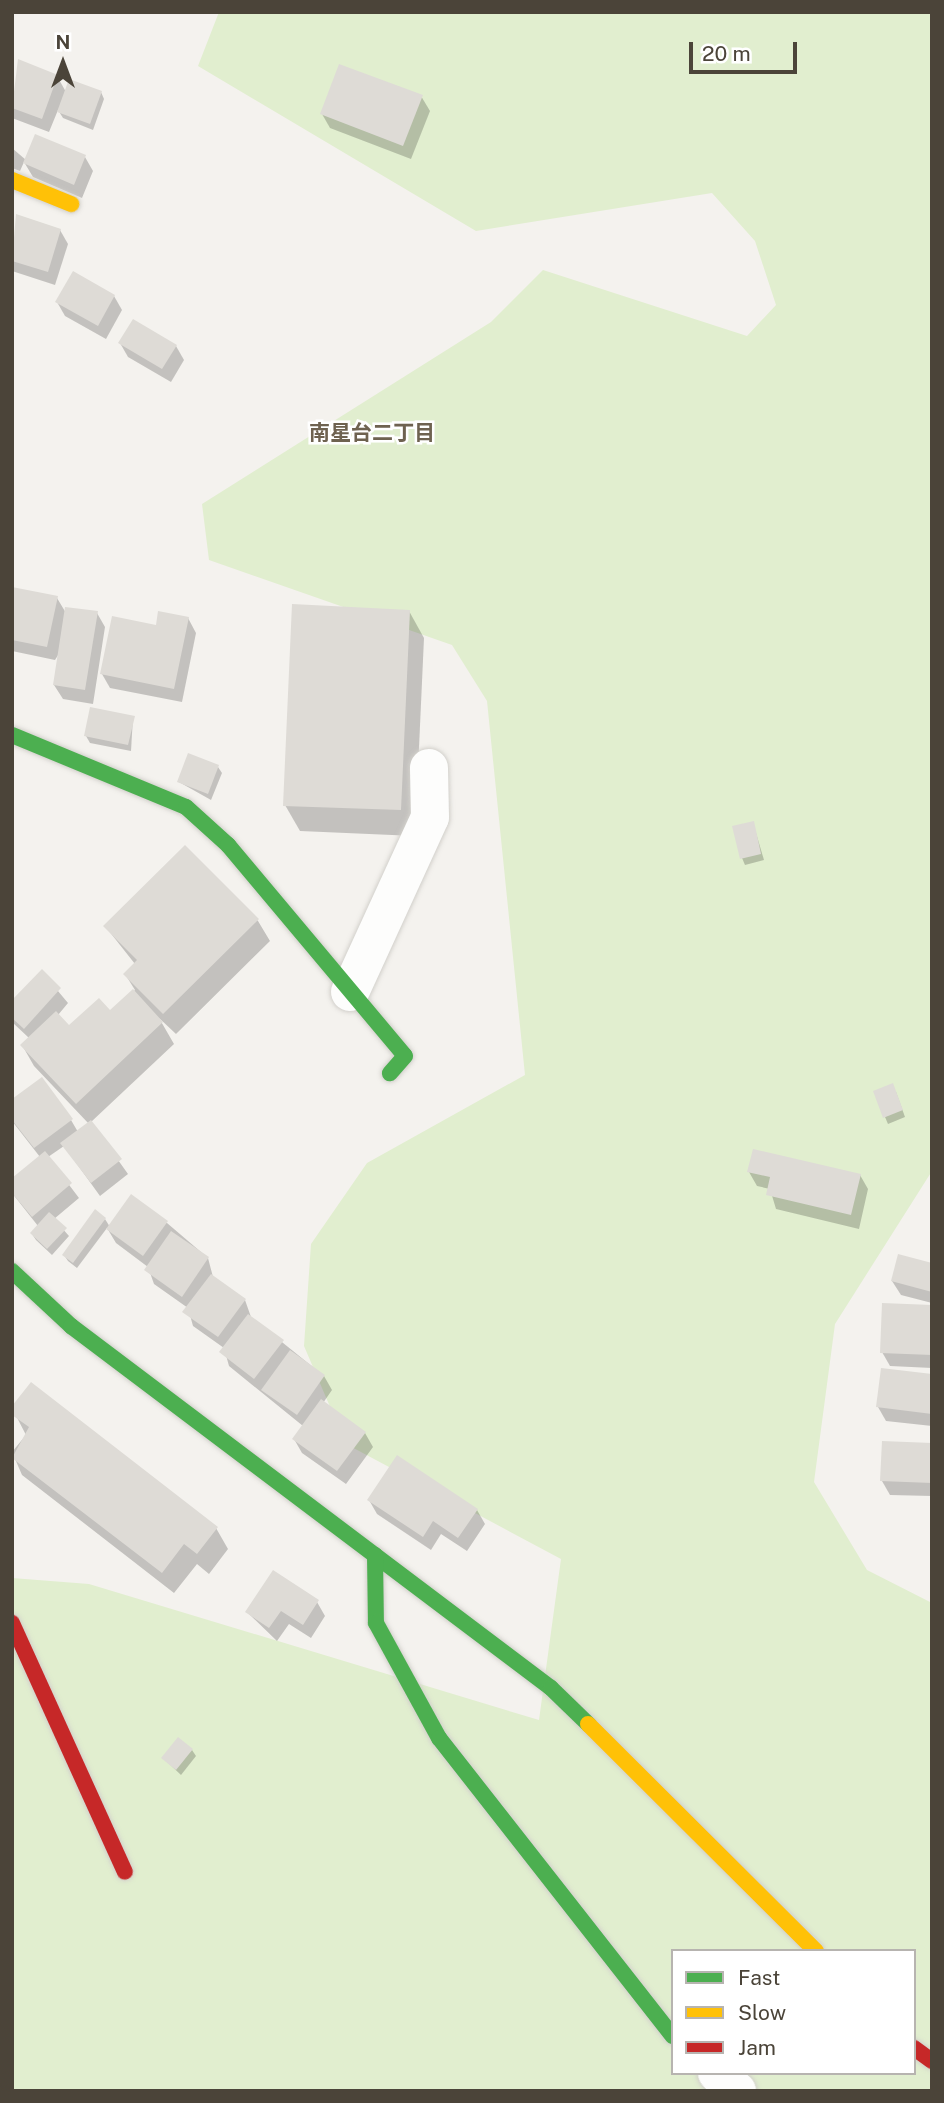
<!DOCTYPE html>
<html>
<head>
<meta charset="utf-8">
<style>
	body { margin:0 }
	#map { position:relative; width:944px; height:2103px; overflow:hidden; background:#f4f2ee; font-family:"Public Sans","Noto Sans JP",sans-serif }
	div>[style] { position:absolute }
	.green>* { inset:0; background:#e1eecf }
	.shadow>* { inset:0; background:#0003 }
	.building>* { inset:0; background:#dedbd6 }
	.roads { filter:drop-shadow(0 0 2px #d2d0cb) drop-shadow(0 0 2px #d2d0cb) }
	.street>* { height:38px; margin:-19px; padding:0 19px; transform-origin:19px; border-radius:19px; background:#fdfdfc }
	.fast>* { height:16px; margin:-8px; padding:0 8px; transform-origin:8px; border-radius:8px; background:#4caf50 }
	.slow>* { height:16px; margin:-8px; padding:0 8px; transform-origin:8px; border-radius:8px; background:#ffc107 }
	.jam>* { height:16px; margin:-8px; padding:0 8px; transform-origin:8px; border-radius:8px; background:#c62828 }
	span { translate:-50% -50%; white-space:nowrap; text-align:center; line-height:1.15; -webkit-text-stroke:5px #fff; paint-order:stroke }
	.neighbourhood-label { font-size:21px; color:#6e6250; font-weight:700 }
	.frame { position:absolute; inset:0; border:14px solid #4b4439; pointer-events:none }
	.legend { position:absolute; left:671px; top:1949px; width:245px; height:126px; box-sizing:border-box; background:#fff; border:2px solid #b7b4b0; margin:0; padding:9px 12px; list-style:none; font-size:21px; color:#4b4439 }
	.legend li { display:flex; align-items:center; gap:14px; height:35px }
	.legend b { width:35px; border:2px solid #b7b4b0 }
	.north { position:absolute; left:28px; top:28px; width:70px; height:70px; -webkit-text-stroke:5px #fff; paint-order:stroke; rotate:0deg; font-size:19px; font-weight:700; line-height:28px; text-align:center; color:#4b4439 }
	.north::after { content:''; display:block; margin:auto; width:24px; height:32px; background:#4b4439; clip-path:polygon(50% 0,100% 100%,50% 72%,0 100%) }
	.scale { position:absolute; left:689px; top:42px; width:108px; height:32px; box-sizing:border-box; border:4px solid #4b4439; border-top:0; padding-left:9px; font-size:21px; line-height:24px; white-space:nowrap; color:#4b4439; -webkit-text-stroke:5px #fff; paint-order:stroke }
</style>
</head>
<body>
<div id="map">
	<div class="green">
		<i style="clip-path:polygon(evenodd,219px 12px,932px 12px,932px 1171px,835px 1324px,814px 1482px,867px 1570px,932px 1603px,932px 2091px,12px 2091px,12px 1578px,89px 1584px,539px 1720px,561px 1559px,346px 1444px,304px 1346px,311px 1244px,367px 1163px,525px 1075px,487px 701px,452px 645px,209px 560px,202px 504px,491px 322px,543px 270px,747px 336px,776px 305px,755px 241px,712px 193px,476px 231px,198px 66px,219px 12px,673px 1951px,914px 1951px,914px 2073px,673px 2073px,673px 1951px)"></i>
	</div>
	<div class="shadow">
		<i style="clip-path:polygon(19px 62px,57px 76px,66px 92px,101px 92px,104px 99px,93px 130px,63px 118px,58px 110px,49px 132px,12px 118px)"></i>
		<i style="clip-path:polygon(421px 96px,430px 111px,411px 159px,330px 128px,322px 114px)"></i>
		<i style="clip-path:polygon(12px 148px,26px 160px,85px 157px,93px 171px,82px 198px,33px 177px,24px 162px,20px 171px,12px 168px)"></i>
		<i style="clip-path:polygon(17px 217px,60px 230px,68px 244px,55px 285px,12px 271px)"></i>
		<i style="clip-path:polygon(114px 296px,122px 310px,106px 339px,65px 316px,57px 302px)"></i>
		<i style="clip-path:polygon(120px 343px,176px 346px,184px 360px,171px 382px,128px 357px)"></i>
		<i style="clip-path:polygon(12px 589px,57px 598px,66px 613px,97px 613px,105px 627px,93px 704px,63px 699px,54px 685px,60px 652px,55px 660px,12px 651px)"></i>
		<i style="clip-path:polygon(409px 611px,424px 638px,415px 836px,300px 831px,285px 805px)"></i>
		<i style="clip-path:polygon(188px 618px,196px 633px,182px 702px,110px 688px,102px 674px,157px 627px)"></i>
		<i style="clip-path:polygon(133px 717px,131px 751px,90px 743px,86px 736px)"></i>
		<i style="clip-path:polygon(218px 767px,222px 773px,211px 800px,179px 782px)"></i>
		<i style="clip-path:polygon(753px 823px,764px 860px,745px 865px,742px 858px)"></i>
		<i style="clip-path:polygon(185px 847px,258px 921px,270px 941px,176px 1034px,159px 1018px,174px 1044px,91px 1122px,128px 1174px,100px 1196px,64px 1146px,48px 1157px,79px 1198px,54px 1219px,69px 1236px,52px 1255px,36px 1240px,32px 1234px,38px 1226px,12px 1193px,12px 1180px,40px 1157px,12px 1121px,12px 1102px,71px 1120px,78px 1132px,89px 1124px,34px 1066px,22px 1045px,29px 1038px,12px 1022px,12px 1003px,42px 972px,68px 1003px,58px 1015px,69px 1027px,110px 1012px,135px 990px,125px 974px,135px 964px,105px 926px)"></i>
		<i style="clip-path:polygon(12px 1040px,13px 1041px,12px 1099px)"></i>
		<i style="clip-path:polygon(896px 1092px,905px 1117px,888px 1124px,885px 1117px)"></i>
		<i style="clip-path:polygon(749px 1172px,860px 1175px,868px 1189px,859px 1229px,776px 1209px,770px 1189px,757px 1186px)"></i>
		<i style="clip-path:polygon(105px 1219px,110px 1227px,167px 1223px,208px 1258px,213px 1277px,245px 1300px,251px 1317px,324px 1376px,332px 1390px,323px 1403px,365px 1433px,373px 1447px,346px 1484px,302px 1453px,294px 1439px,303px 1426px,229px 1366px,224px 1348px,193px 1326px,188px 1308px,154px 1284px,148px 1267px,116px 1243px,107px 1228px,77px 1268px,68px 1261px,64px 1255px)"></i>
		<i style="clip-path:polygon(932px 1265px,932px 1303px,901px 1295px,892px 1281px)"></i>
		<i style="clip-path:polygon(932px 1307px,932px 1368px,890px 1366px,882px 1352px)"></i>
		<i style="clip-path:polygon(932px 1376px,932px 1426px,886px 1421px,878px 1407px)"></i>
		<i style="clip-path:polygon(12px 1408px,216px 1528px,228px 1549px,209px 1574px,197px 1564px,174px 1593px,22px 1475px,12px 1452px,26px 1435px)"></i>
		<i style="clip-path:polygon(932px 1445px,932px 1496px,890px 1495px,882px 1481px)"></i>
		<i style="clip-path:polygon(369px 1500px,477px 1510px,485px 1524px,467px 1551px,441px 1534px,431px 1550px,377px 1514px)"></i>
		<i style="clip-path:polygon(317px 1602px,325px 1616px,311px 1638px,289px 1624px,277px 1641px,247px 1612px)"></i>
		<i style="clip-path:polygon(192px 1750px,196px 1756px,181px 1775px,163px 1758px)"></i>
	</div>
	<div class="building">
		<i style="clip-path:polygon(18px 59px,58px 75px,42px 119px,12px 108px)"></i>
		<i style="clip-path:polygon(339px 64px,423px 95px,403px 146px,320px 114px)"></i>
		<i style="clip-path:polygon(69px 79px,102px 91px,90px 124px,57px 112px)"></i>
		<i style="clip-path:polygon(35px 134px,86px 155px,74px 185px,23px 163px)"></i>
		<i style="clip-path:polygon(16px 214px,61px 229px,48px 272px,12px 261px)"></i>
		<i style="clip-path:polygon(73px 271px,115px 295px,98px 326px,55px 302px)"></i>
		<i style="clip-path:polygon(133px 319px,177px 345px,162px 369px,118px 343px)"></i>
		<i style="clip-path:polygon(12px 587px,58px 596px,47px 647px,12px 640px)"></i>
		<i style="clip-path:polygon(292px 604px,410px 610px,401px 810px,283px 806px)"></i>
		<i style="clip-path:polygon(65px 607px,98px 611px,85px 690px,53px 685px)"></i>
		<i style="clip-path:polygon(158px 611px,189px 617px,174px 689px,100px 674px,112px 616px,156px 625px)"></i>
		<i style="clip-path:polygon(90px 707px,135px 716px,128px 745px,84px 736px)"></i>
		<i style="clip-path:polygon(188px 753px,219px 765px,208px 794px,177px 782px)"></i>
		<i style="clip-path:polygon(754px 821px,761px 854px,740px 859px,732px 826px)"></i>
		<i style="clip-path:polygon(185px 845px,259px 919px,163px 1014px,123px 974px,137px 960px,103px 926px)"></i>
		<i style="clip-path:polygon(42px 969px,61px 988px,24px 1029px,12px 1018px,12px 1000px)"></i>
		<i style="clip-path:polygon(133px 989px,163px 1022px,76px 1104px,20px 1045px,56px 1011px,69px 1025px,99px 998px,110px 1010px)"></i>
		<i style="clip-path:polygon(42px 1077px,73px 1119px,34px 1148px,12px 1120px,12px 1099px)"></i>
		<i style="clip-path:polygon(893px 1083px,903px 1110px,883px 1118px,873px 1091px)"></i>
		<i style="clip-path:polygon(91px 1120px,122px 1159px,91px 1183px,60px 1143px)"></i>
		<i style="clip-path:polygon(753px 1149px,861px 1174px,851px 1215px,766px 1195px,770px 1177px,747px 1172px)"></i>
		<i style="clip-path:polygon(45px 1151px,72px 1183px,32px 1217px,12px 1193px,12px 1178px)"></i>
		<i style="clip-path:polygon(131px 1194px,168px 1221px,143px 1256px,106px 1229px)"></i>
		<i style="clip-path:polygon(95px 1209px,106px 1218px,73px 1263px,62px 1255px)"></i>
		<i style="clip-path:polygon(49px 1212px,67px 1228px,47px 1249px,30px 1233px)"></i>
		<i style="clip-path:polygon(171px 1231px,209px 1257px,182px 1297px,144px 1270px)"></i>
		<i style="clip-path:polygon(898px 1254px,932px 1263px,932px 1292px,891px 1281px)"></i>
		<i style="clip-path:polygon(211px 1274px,246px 1299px,218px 1337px,182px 1312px)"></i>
		<i style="clip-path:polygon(882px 1303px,932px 1305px,932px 1355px,880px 1353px)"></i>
		<i style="clip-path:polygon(248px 1314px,284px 1340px,254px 1379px,219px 1352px)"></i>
		<i style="clip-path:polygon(290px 1350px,325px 1375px,297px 1415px,261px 1390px)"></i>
		<i style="clip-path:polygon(881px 1368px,932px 1374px,932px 1414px,876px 1407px)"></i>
		<i style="clip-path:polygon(31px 1382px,218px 1527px,197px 1554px,184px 1544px,162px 1573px,12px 1458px,29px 1427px,12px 1415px,12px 1406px)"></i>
		<i style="clip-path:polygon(321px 1399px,366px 1432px,337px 1471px,292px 1439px)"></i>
		<i style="clip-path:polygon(882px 1441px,932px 1443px,932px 1483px,880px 1481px)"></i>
		<i style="clip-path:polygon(397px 1455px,478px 1509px,458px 1538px,433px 1521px,423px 1537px,367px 1500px)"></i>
		<i style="clip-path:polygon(273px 1570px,319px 1600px,303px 1625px,281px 1611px,269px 1628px,245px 1612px)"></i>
		<i style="clip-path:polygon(178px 1737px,193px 1749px,176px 1770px,161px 1758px)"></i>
	</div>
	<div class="roads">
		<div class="street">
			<i style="left:350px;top:992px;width:192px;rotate:-65.4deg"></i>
			<i style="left:430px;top:817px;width:49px;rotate:-91.2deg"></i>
			<i style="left:717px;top:2073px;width:27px;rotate:42deg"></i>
		</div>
		<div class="fast">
			<i style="left:12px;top:735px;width:188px;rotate:22.5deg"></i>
			<i style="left:186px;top:807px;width:57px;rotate:42.1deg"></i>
			<i style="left:228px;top:845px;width:275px;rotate:50deg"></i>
			<i style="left:405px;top:1056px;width:23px;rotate:131deg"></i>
			<i style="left:12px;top:1271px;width:81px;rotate:43deg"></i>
			<i style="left:71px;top:1326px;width:601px;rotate:37.02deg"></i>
			<i style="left:551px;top:1688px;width:52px;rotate:44.2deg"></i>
			<i style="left:375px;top:1555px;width:68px;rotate:89.2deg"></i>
			<i style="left:376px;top:1623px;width:131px;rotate:61.3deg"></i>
			<i style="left:439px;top:1738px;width:379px;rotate:51.9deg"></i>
		</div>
		<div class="slow">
			<i style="left:12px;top:180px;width:64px;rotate:22.1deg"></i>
			<i style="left:588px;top:1724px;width:322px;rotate:44.9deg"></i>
		</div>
		<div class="jam">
			<i style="left:12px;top:1623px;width:273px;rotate:65.6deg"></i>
			<i style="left:914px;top:2048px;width:22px;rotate:36deg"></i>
		</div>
	</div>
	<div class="neighbourhood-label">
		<span style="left:372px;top:433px">南星台二丁目</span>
	</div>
	<div class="frame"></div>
	<ul class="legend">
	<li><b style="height:9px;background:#4caf50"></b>Fast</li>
	<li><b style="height:9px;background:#ffc107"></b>Slow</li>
	<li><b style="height:9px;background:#c62828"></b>Jam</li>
	</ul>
	<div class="north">N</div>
	<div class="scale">20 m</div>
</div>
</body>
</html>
